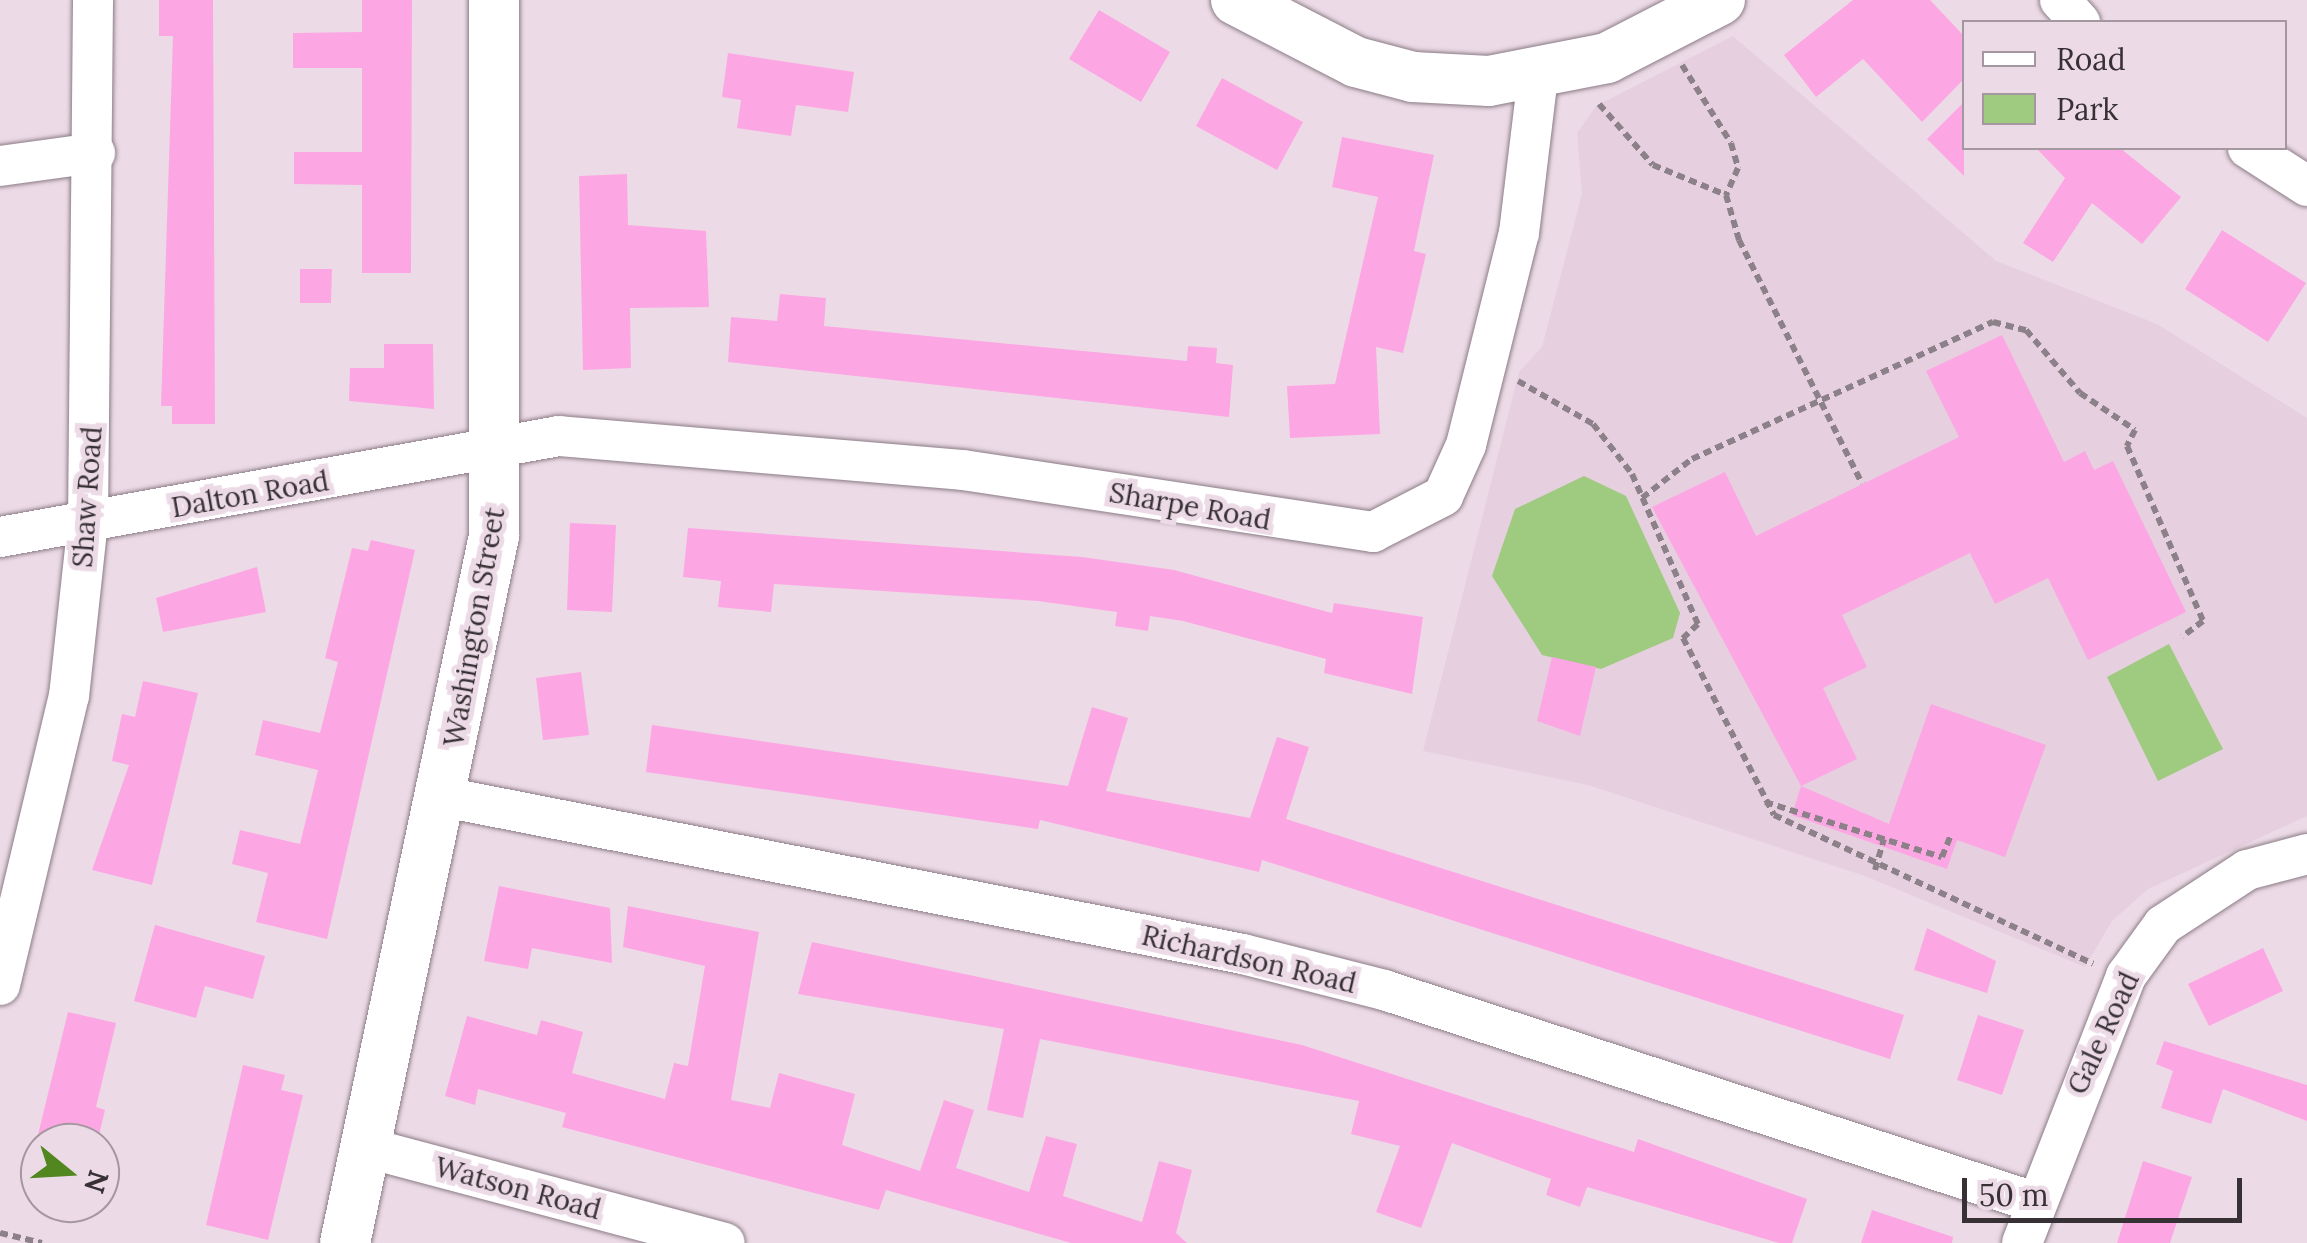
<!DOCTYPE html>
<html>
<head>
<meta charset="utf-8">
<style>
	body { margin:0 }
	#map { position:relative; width:2307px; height:1243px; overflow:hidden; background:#ecdbe6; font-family:Lora,serif }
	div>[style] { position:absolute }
	.built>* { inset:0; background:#e6cfdf }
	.green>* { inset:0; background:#9fcb80 }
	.building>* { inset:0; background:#fda6e4 }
	.path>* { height:6px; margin-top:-3px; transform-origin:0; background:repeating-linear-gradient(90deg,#8d8189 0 8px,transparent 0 13px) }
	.roads { filter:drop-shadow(0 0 2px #8b7c86) drop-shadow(0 0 2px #8b7c86) }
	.minor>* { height:40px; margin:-20px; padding:0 20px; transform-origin:20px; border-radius:20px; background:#fff }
	.tertiary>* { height:50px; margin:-25px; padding:0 25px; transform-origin:25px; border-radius:25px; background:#fff }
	span { translate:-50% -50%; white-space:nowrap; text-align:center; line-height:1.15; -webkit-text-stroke:10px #ecdbe6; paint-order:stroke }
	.street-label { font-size:28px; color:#373034 }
	.legend { position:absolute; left:1962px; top:20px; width:325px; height:130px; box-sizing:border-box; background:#ecdbe6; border:2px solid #a4979f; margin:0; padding:12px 18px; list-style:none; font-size:30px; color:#373034 }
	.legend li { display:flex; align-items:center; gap:20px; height:50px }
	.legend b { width:50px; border:2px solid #a4979f }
	.north { position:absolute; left:20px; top:1123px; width:100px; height:100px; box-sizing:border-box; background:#ecdbe6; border:2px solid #a4979f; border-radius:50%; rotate:108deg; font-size:28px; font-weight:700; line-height:40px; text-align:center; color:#373034 }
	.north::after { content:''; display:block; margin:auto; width:35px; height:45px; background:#52871f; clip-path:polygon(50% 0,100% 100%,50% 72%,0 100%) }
	.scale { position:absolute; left:1962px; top:1178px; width:280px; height:45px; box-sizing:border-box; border:5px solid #373034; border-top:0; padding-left:12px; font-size:30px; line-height:35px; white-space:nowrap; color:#373034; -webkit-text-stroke:8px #ecdbe6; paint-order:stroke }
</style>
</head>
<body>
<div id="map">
	<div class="built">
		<i style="clip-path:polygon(1733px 36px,1996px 261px,2157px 324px,2307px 418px,2307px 816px,2148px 889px,2112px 921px,2085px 967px,1865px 876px,1588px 785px,1423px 751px,1519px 372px,1542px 347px,1582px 194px,1577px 133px,1596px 106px)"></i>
	</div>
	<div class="green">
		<i style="clip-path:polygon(1584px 476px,1626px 496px,1680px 613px,1673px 638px,1601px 669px,1542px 655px,1492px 576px,1515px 509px)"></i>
		<i style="clip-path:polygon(2169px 644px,2223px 749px,2158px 781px,2107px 677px)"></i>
	</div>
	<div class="building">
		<i style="clip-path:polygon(159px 0,213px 0,215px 424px,172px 424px,172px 406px,161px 406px,173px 36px,159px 36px)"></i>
		<i style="clip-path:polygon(362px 0,412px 0,411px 273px,362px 273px,362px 185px,294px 184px,294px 152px,362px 152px,362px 68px,293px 68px,293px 33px,362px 32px)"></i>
		<i style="clip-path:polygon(1853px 0,1930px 0,1964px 36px,1964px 79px,1922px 122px,1863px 59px,1816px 97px,1784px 55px)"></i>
		<i style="clip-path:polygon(1099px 10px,1170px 52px,1141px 102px,1069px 59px)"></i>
		<i style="clip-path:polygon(728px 53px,854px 72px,848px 112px,796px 105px,791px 136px,737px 128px,741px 100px,722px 97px)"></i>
		<i style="clip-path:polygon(1222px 78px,1303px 122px,1277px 170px,1196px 126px)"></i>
		<i style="clip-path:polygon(1964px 102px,1964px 176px,1927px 139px)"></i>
		<i style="clip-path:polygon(1342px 137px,1434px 155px,1414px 251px,1426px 254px,1403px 353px,1376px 347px,1380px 434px,1290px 438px,1287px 386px,1335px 384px,1378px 197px,1332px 187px)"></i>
		<i style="clip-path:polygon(2036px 148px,2120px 148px,2181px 197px,2142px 244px,2092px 203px,2053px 262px,2023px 243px,2065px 178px)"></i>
		<i style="clip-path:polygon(627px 174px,628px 225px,706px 231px,709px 307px,630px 308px,631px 368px,583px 370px,579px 176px)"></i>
		<i style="clip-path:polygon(2222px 230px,2306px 283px,2268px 342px,2185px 289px)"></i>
		<i style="clip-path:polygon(300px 269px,332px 269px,331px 303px,300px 303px)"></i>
		<i style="clip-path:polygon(780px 294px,826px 298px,824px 326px,1187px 361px,1188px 346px,1217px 348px,1216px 363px,1233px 365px,1229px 417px,728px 362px,731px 317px,777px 321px)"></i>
		<i style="clip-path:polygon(2002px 335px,2064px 462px,2085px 451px,2094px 470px,2113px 461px,2186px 612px,2088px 660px,2048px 578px,1995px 604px,1970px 553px,1842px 615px,1867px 667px,1823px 688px,1857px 759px,1801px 786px,1652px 507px,1725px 472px,1756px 536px,1959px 437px,1926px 371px)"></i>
		<i style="clip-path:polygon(384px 344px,433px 344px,434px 409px,349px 401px,350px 368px,384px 368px)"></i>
		<i style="clip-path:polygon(570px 523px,616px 525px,612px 612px,567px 610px)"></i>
		<i style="clip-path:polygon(688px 528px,1082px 557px,1174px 570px,1332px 613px,1334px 603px,1423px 617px,1412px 694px,1324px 673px,1326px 659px,1183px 621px,1150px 616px,1148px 631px,1115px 626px,1117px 612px,1038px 601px,774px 584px,771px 612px,718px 607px,721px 581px,683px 577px)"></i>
		<i style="clip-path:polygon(371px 540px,415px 550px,327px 939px,256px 922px,268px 873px,232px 864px,240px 830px,300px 844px,318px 770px,255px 755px,263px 720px,320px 733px,338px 662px,325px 658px,352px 548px,368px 551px)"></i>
		<i style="clip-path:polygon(257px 567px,266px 612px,163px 632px,156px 598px)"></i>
		<i style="clip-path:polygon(1552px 657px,1596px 667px,1580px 736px,1537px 721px)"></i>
		<i style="clip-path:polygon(581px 672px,589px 735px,543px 740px,536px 678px)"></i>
		<i style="clip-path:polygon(143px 681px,198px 693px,152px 885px,92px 870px,129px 765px,112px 761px,122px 714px,135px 717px)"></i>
		<i style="clip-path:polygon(1931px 704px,2046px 745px,2005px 857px,1957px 840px,1947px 869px,1792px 815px,1801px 786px,1889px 824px)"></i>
		<i style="clip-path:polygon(1092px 707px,1128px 718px,1106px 791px,1250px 818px,1277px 737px,1309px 747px,1286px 819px,1904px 1015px,1890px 1059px,1262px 860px,1259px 872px,1040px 820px,1038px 829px,646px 772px,652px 725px,1068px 786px)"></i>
		<i style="clip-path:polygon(499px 886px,610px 908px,612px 963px,532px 948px,528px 969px,484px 961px)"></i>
		<i style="clip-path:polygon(628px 906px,759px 932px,731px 1100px,770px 1108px,779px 1073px,855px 1094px,842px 1145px,920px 1171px,944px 1100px,974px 1110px,956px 1168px,1029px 1192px,1046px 1136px,1077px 1144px,1063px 1196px,1142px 1222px,1159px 1161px,1192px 1170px,1176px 1233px,1187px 1243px,1071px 1243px,886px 1190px,879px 1210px,562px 1127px,566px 1113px,478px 1089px,475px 1105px,445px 1096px,467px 1016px,537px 1035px,541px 1020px,583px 1032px,572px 1073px,665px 1099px,674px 1063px,688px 1066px,705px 966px,623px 947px)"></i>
		<i style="clip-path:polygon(155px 925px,265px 956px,253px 999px,205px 986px,196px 1018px,134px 1001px)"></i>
		<i style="clip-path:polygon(1927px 928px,1996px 961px,1987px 993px,1914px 970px)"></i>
		<i style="clip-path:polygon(812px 942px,1302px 1045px,1634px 1152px,1638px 1139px,1807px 1199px,1792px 1243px,1779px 1243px,1587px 1187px,1580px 1207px,1546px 1195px,1551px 1179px,1452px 1143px,1421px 1228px,1376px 1212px,1400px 1146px,1351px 1134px,1359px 1101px,1040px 1039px,1023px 1118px,987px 1110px,1004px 1029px,798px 994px)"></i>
		<i style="clip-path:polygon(2263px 948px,2283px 991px,2209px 1026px,2188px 984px)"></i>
		<i style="clip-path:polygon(68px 1012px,116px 1023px,96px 1107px,105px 1110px,97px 1143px,36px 1143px)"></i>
		<i style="clip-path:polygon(1978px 1015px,2024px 1030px,2002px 1095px,1957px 1080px)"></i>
		<i style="clip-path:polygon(2164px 1041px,2307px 1085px,2307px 1121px,2223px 1089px,2211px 1124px,2161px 1108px,2173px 1071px,2156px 1064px)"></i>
		<i style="clip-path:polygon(243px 1065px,285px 1075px,281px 1090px,303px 1095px,268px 1240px,206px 1225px)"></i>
		<i style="clip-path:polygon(2143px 1161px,2192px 1177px,2170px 1243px,2117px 1243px)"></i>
		<i style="clip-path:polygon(1872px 1210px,1953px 1237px,1952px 1243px,1861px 1243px)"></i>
	</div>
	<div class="path">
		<i style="left:1682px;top:65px;width:92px;rotate:57.9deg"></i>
		<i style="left:1731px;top:143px;width:26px;rotate:74deg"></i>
		<i style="left:1738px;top:168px;width:30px;rotate:114deg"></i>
		<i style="left:1599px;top:104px;width:81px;rotate:48.5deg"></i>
		<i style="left:1653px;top:165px;width:79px;rotate:22.3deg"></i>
		<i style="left:1726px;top:195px;width:47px;rotate:73.9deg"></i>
		<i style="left:1739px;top:240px;width:273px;rotate:63.2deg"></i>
		<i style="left:1518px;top:381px;width:86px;rotate:29.8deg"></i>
		<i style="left:1593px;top:424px;width:63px;rotate:52deg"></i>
		<i style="left:1632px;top:474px;width:164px;rotate:66.3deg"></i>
		<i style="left:1698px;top:624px;width:21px;rotate:137deg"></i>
		<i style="left:1683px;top:638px;width:199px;rotate:62.8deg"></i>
		<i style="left:1774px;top:815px;width:352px;rotate:25deg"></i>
		<i style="left:1642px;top:498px;width:63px;rotate:-38deg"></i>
		<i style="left:1692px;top:459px;width:331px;rotate:-24.5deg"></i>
		<i style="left:1993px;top:322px;width:34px;rotate:14deg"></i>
		<i style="left:2026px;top:330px;width:83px;rotate:49.4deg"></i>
		<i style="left:2080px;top:393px;width:66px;rotate:33.9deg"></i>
		<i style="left:2135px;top:430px;width:18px;rotate:117deg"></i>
		<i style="left:2127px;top:446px;width:191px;rotate:66.5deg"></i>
		<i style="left:2203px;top:621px;width:26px;rotate:143deg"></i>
		<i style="left:1765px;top:802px;width:185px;rotate:17.3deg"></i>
		<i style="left:1942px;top:857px;width:22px;rotate:-68deg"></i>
		<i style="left:1875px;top:870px;width:32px;rotate:-74deg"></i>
		<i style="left:0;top:1233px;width:43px;rotate:13.4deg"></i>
	</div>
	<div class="roads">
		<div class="minor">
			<i style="left:2060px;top:0;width:30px;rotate:48deg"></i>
			<i style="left:2248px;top:148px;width:70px;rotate:32.8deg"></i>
			<i style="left:0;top:166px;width:96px;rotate:-7.8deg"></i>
			<i style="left:0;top:537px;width:568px;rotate:-10.24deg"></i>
			<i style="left:559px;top:436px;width:405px;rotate:4.8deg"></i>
			<i style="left:963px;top:470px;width:415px;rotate:8.6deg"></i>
			<i style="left:1373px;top:532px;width:79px;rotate:-27.2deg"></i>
			<i style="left:1443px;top:496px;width:56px;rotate:-65.7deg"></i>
			<i style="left:1466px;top:445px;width:219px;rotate:-76deg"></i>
			<i style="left:1519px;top:233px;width:157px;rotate:-83.1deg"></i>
			<i style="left:444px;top:797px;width:814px;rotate:11.12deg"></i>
			<i style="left:1243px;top:954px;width:146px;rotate:14.3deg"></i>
			<i style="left:1384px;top:990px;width:684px;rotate:18.06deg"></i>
			<i style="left:0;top:985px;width:297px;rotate:-76.6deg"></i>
			<i style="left:69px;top:696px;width:175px;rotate:-83.8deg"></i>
			<i style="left:88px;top:522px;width:522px;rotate:-89.45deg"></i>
			<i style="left:368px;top:1148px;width:369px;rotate:14.9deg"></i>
			<i style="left:2022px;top:1243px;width:287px;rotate:-68.7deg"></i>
			<i style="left:2126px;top:976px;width:63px;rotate:-54deg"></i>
			<i style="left:2163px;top:925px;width:100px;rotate:-33.2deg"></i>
			<i style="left:2247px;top:870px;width:62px;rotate:-14.9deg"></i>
		</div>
		<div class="tertiary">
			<i style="left:1236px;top:0;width:135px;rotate:27.3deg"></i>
			<i style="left:1356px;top:62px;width:59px;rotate:14.7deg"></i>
			<i style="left:1413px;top:77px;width:76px;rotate:3deg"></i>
			<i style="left:1489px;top:81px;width:120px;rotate:-11deg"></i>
			<i style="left:1607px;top:58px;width:127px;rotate:-27.2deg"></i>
			<i style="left:345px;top:1243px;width:723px;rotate:-78.1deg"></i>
			<i style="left:494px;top:536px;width:536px;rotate:-90deg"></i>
		</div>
	</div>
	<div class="street-label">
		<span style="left:250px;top:494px;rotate:-10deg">Dalton Road</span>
		<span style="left:87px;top:497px;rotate:-86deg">Shaw Road</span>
		<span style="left:1190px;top:506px;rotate:10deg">Sharpe Road</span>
		<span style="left:474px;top:627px;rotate:-80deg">Washington Street</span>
		<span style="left:1249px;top:959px;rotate:13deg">Richardson Road</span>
		<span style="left:2103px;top:1033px;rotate:-65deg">Gale Road</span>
		<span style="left:518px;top:1188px;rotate:15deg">Watson Road</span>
	</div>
	<ul class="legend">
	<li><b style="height:12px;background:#fff"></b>Road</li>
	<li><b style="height:28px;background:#9fcb80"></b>Park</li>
	</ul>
	<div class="north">N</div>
	<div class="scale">50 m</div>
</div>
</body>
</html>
